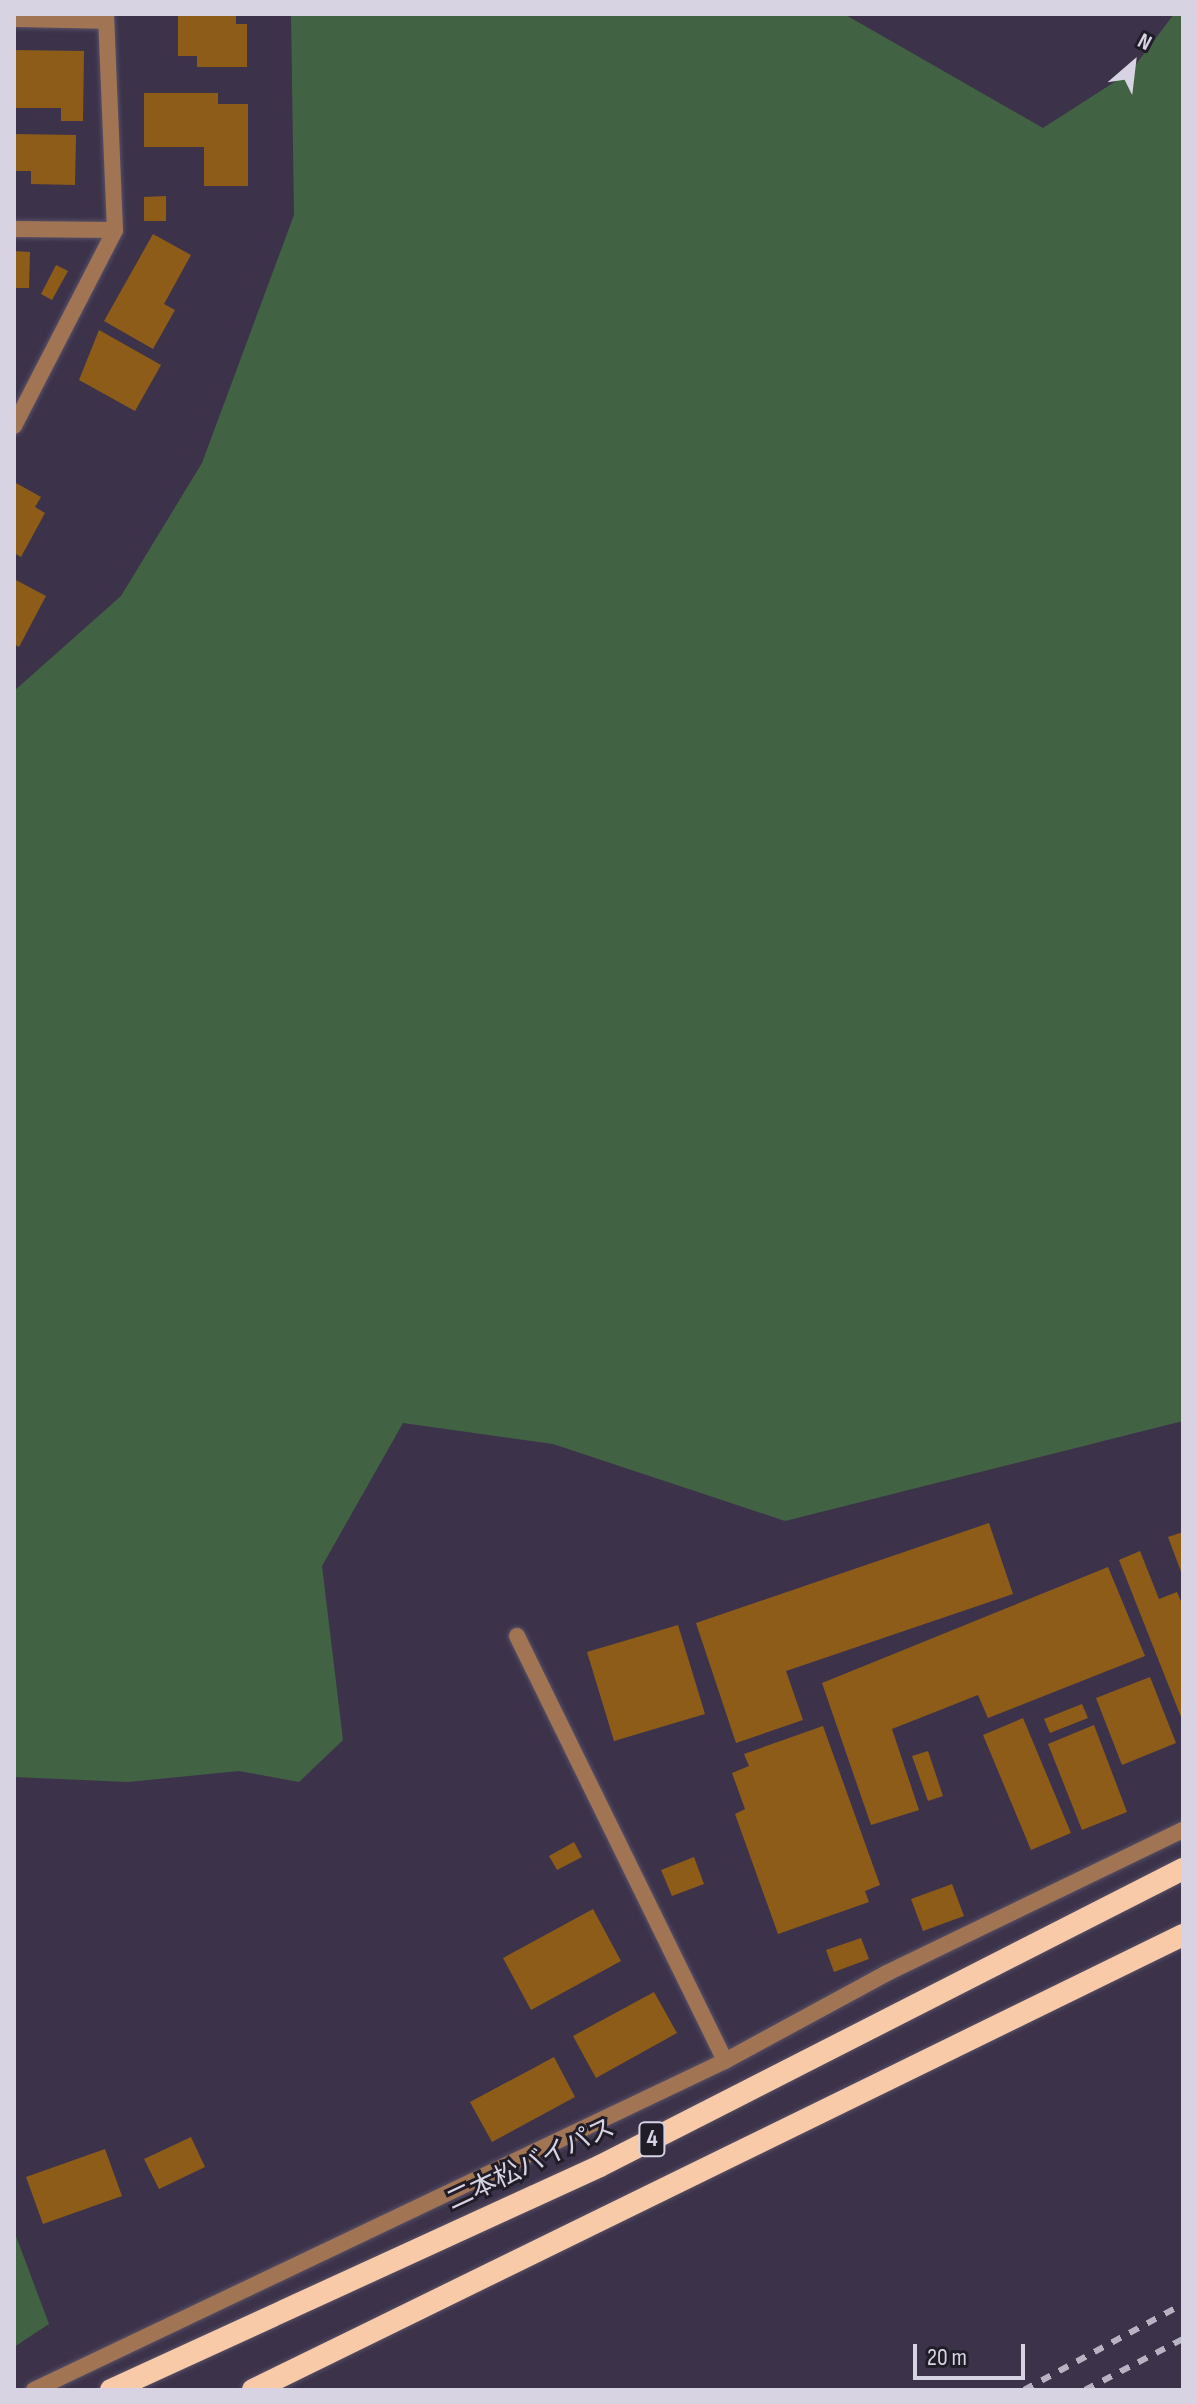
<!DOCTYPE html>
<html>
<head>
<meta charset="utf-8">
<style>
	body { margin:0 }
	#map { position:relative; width:1197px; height:2404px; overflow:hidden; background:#3c334b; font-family:"Sofia Sans Condensed","Noto Sans JP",sans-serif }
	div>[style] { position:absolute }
	.green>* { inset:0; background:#426343 }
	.building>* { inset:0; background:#8d5c19 }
	.roads { filter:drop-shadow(0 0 2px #585066) drop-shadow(0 0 2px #585066) }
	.minor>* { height:16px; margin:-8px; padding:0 8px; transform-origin:8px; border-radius:8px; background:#a17554 }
	.trunk>* { height:22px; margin:-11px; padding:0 11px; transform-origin:11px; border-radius:11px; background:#f9caa7 }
	.rail>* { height:6px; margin-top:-3px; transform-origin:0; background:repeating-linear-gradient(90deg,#b8b2c3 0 10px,transparent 0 20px) }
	span { translate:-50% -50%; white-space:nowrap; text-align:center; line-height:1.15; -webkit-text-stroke:6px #211d28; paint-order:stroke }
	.shield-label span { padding:2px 6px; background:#211d28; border:2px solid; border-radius:6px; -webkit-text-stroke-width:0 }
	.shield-label { font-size:24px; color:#d8d3e2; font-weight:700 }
	.street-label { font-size:26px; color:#d8d3e2 }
	.frame { position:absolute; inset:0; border:16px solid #d8d3e2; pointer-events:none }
	.north { position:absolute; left:1093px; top:24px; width:80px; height:80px; -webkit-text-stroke:6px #211d28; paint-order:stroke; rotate:28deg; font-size:22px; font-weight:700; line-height:32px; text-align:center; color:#d8d3e2 }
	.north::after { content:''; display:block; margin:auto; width:28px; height:36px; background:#d8d3e2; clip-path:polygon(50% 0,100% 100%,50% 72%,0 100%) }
	.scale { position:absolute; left:913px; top:2344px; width:112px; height:36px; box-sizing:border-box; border:4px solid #d8d3e2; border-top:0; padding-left:10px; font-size:24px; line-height:28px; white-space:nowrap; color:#d8d3e2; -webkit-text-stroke:6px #211d28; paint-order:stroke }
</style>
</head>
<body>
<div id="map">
	<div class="green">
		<i style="clip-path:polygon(291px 14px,844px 14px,1043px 128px,1130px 72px,1174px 14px,1183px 14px,1183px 1421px,785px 1521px,553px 1444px,403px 1423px,322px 1566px,343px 1740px,299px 1782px,239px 1771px,128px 1782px,14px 1777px,14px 691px,121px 596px,202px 463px,294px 215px)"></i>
		<i style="clip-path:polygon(14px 2231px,49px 2324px,14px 2347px)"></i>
	</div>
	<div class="building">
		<i style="clip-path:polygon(178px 14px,236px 14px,236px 24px,247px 24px,247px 67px,197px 67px,197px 56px,178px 56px)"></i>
		<i style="clip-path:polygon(14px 50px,84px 51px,83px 121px,61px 121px,61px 108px,14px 108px)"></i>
		<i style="clip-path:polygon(144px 93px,218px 93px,218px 104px,248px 104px,248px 186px,204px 186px,204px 147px,144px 147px)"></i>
		<i style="clip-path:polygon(14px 134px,76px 135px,75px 185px,31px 184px,31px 171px,14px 171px)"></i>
		<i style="clip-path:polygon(166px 196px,166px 221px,144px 221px,144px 197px)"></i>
		<i style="clip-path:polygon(153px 234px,191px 255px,164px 304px,175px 310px,153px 349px,104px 321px)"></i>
		<i style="clip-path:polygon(14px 251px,30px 252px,29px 288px,14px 288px)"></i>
		<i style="clip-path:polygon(56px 265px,68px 271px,52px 300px,41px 294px)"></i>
		<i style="clip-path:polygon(99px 330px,161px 365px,135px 411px,79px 380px)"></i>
		<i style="clip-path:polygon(16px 483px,41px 497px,35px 507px,45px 513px,21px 557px,14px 553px)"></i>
		<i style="clip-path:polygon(14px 579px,46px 596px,19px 647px,14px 644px)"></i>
		<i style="clip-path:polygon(989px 1523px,1013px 1594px,786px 1671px,803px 1720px,736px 1743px,696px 1623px)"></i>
		<i style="clip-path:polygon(1183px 1532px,1183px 1577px,1168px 1537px)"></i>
		<i style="clip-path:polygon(1140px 1551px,1159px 1599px,1177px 1592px,1183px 1606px,1183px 1722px,1119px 1560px)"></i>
		<i style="clip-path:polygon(1108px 1567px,1145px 1656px,988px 1718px,978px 1695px,892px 1729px,919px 1810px,871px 1825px,822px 1683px)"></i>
		<i style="clip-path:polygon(678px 1625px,705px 1714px,614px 1741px,587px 1652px)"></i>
		<i style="clip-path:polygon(1150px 1677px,1176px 1743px,1122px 1765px,1096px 1698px)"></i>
		<i style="clip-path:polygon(1082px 1704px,1088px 1718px,1050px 1733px,1044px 1719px)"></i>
		<i style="clip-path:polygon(1023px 1718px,1071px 1833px,1031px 1850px,983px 1735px)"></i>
		<i style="clip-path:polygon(1094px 1725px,1127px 1812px,1082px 1830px,1048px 1744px)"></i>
		<i style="clip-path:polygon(823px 1726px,880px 1885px,865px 1891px,869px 1902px,778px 1934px,735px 1814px,745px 1809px,732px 1773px,749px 1766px,744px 1754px)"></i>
		<i style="clip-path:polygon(928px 1751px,943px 1796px,928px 1801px,912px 1756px)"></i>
		<i style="clip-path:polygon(574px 1842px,582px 1857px,557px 1870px,549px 1856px)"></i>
		<i style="clip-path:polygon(694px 1857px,704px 1884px,672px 1896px,661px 1870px)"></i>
		<i style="clip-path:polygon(952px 1884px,964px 1916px,923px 1931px,911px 1899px)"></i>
		<i style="clip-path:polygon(593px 1909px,621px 1961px,531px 2010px,503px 1958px)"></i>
		<i style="clip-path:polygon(861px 1938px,869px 1959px,834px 1972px,826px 1950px)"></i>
		<i style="clip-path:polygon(654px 1992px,677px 2033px,596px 2078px,573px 2036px)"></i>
		<i style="clip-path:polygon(554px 2057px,575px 2097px,492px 2142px,470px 2102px)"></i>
		<i style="clip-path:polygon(191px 2137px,205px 2167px,159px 2189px,144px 2159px)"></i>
		<i style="clip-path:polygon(105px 2149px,122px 2196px,43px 2224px,26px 2177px)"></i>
	</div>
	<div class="roads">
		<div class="minor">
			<i style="left:14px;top:19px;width:92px;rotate:1.2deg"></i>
			<i style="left:14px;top:229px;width:101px;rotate:0.6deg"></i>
			<i style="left:14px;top:426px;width:220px;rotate:-62.7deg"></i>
			<i style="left:115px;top:230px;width:216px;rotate:-92.4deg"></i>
			<i style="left:517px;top:1636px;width:473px;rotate:63.9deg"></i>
			<i style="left:34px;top:2390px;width:765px;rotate:-25.46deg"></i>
			<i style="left:725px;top:2061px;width:184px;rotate:-28.5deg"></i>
			<i style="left:887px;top:1973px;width:329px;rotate:-25.8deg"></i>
		</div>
		<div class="trunk">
			<i style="left:111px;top:2390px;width:538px;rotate:-24.61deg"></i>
			<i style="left:600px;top:2166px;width:654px;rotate:-27deg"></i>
			<i style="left:253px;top:2390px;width:1035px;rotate:-26.07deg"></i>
		</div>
	</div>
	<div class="rail">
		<i style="left:1024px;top:2390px;width:181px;rotate:-28.4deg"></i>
		<i style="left:1085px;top:2390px;width:110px;rotate:-27.5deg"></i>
	</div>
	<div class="shield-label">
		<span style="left:652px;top:2139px">4</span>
	</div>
	<div class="street-label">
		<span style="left:531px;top:2165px;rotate:-25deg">二本松バイパス</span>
	</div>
	<div class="frame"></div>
	<div class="north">N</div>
	<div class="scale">20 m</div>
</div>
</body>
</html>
